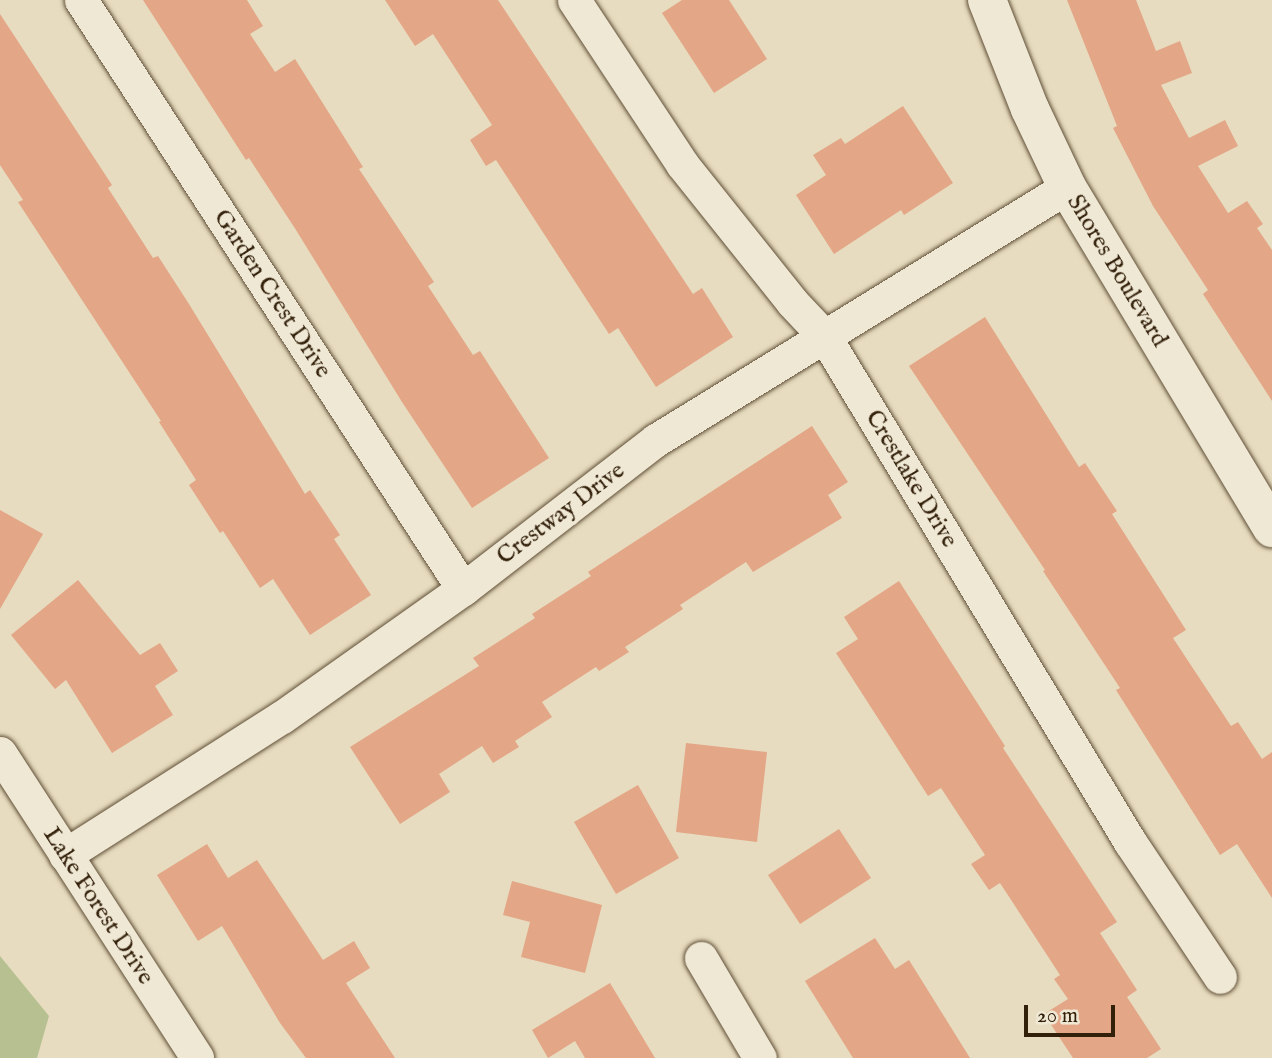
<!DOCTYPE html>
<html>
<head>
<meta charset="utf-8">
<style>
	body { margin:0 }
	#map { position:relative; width:1272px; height:1058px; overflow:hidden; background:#e7dcbf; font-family:"IM FELL English",serif }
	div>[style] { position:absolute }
	.green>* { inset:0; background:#b7c091 }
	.building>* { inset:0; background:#e3a687 }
	.roads { filter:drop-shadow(0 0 2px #604f37) drop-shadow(0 0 2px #604f37) }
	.minor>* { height:33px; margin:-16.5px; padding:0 16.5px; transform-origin:16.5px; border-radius:16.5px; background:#efe8d5 }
	.tertiary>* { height:38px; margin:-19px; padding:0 19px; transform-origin:19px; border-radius:19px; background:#efe8d5 }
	span { translate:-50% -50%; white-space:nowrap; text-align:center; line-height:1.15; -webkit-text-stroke:7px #efe8d5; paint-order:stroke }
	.street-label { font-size:24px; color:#33200a }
	.scale { position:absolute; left:1024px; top:1005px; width:91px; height:32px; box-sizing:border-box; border:4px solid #33200a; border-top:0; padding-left:9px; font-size:21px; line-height:24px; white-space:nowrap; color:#33200a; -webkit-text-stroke:5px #efe8d5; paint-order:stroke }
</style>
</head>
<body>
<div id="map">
	<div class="green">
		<i style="clip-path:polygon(0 956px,49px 1016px,37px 1058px,0 1058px)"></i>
	</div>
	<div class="building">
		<i style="clip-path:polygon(143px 0,247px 0,263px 26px,250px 34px,275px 72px,295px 59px,363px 167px,359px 169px,434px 282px,428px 286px,473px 355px,480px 351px,549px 458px,472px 508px,402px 402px,296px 230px,249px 158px,246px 160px)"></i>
		<i style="clip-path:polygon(385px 0,498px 0,693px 294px,702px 288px,733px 337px,656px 387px,618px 328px,609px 334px,496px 160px,486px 166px,470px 140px,492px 125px,433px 34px,415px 46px)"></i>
		<i style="clip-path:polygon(682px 0,729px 0,767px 59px,714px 93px,662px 13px)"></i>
		<i style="clip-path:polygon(1067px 0,1136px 0,1156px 51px,1180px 41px,1192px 73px,1161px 85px,1189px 138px,1225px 120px,1238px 146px,1198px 166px,1228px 213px,1247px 201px,1263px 224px,1257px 228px,1272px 250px,1272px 401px,1203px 294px,1208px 290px,1153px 206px,1113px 128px,1117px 126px)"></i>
		<i style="clip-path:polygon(0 14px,112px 185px,108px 188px,153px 258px,158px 256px,189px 304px,305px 494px,310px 490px,340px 535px,334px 539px,371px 595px,310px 635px,273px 579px,260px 588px,223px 531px,220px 533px,189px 485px,196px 480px,159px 422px,161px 421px,18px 202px,23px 200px,0 165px)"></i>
		<i style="clip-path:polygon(903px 106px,953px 183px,904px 215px,901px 210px,834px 254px,796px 195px,826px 175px,813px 155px,841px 138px,845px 144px)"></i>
		<i style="clip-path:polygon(985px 317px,1079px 467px,1085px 463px,1117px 511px,1112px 514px,1186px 630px,1173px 638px,1231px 726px,1238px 722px,1262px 759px,1272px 752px,1272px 898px,1237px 844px,1220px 855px,1116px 690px,1120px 688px,1043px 571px,1045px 570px,909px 366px)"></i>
		<i style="clip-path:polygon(812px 426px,848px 482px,828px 495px,842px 518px,753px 572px,746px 562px,680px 605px,683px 609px,625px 647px,629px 652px,599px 671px,596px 667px,542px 702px,552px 717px,515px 741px,519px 747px,493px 763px,482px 746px,439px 774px,450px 792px,400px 824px,350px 747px,479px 666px,473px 658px,535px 618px,532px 614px,591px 576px,588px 572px)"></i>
		<i style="clip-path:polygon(0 510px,43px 534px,0 609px)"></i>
		<i style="clip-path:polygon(78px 580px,140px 655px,160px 643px,178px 671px,155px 686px,173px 715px,112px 753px,66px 680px,55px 689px,11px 635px)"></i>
		<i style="clip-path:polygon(899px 581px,1005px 746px,1003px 748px,1117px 922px,1100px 933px,1137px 990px,1127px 997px,1161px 1049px,1147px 1058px,1073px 1058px,1044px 1014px,1068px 999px,1054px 979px,1060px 975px,1000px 883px,989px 890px,971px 864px,985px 855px,941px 788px,928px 796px,836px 653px,858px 639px,844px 617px)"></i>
		<i style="clip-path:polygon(686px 743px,767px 752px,757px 842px,676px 832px)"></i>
		<i style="clip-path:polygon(638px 785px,679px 858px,616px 894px,574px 822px)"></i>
		<i style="clip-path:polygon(839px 829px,871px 878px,800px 924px,768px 875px)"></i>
		<i style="clip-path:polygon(207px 844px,228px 878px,257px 860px,323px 960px,354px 941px,370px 968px,346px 983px,395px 1058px,306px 1058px,280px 1023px,222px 926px,198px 941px,157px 875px)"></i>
		<i style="clip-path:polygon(512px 881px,602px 905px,585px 973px,521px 957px,530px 922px,503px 915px)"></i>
		<i style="clip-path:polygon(875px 938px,895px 969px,909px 960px,970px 1058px,853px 1058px,805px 981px)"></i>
		<i style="clip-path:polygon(610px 983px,655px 1058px,585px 1058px,575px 1041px,548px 1058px,532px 1030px)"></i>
	</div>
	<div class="roads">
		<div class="minor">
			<i style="left:81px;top:0;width:702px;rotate:57.03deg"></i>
			<i style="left:574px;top:0;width:196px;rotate:56.6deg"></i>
			<i style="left:682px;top:164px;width:176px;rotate:51.4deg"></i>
			<i style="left:792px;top:302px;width:48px;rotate:46.7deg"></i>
			<i style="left:825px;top:337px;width:590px;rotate:58.87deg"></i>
			<i style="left:1130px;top:842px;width:162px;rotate:56.3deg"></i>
			<i style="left:0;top:753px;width:363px;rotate:57.1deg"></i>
			<i style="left:65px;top:855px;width:257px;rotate:-32.5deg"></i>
			<i style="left:282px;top:717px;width:222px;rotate:-35.3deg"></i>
			<i style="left:463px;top:589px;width:244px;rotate:-37.7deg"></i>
			<i style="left:656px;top:440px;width:483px;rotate:-31.6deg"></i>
			<i style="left:701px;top:958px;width:116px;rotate:59.5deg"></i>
		</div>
		<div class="tertiary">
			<i style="left:987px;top:0;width:117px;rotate:68.5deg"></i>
			<i style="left:1030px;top:109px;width:86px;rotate:64.6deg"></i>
			<i style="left:1067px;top:187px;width:398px;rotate:59deg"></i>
		</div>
	</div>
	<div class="street-label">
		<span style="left:1117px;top:271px;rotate:59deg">Shores Boulevard</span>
		<span style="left:272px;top:294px;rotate:57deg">Garden Crest Drive</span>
		<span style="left:911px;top:479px;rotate:59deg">Crestlake Drive</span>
		<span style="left:561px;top:514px;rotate:-37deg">Crestway Drive</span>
		<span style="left:98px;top:906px;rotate:57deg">Lake Forest Drive</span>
	</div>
	<div class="scale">20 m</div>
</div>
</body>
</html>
